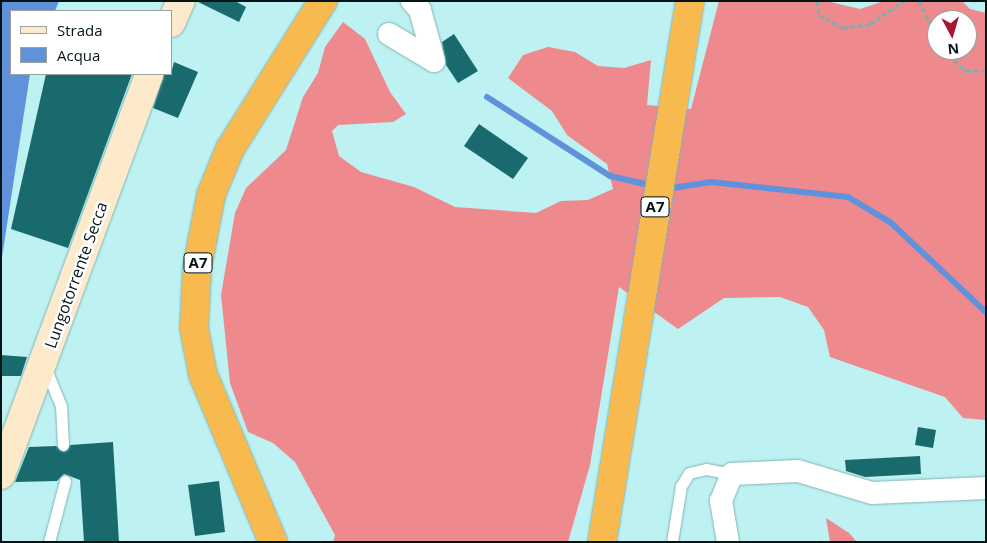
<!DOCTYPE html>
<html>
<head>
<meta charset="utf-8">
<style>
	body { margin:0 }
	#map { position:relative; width:987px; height:543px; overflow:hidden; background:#bdf1f2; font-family:"Open Sans",sans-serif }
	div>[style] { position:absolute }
	.forest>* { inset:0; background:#ee898d }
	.water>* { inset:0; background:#6092dc }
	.stream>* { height:6px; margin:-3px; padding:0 3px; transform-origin:3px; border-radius:3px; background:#6092dc }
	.building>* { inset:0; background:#196a6d }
	.path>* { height:3px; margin-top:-1.5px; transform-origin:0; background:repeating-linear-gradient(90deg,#82acad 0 5px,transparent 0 7.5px) }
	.roads { filter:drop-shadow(0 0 1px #82b5b6) drop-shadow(0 0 1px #82b5b6) }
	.service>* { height:11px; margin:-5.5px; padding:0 5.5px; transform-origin:5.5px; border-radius:5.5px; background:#fff }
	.minor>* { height:22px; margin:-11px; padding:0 11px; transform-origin:11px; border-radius:11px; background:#fff }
	.secondary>* { height:28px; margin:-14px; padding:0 14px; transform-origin:14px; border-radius:14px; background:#fdeaca }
	.motorway>* { height:28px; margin:-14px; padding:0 14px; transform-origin:14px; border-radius:14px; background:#f8b94f }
	span { translate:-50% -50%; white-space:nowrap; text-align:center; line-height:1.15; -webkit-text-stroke:5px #fff; paint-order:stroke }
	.shield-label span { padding:1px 4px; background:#fff; border:1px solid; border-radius:4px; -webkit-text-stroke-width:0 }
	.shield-label { font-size:15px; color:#021516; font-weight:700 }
	.street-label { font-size:16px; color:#021516 }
	.frame { position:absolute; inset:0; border:2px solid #021516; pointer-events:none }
	.legend { position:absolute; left:10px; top:10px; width:162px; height:65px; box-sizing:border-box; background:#fff; border:1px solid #9aa1a2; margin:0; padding:6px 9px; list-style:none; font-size:15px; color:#021516 }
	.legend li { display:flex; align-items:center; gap:10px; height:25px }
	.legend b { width:25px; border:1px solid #9aa1a2 }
	.north { position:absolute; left:927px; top:10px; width:50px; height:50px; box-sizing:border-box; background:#fff; border:1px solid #9aa1a2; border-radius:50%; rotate:174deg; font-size:14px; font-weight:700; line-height:20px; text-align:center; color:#021516 }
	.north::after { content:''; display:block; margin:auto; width:18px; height:22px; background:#ab1534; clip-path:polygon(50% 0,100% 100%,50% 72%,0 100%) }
</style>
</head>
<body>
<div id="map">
	<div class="forest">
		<i style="clip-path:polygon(evenodd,719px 1px,826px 1px,860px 9px,884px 1px,962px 1px,970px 9px,986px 13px,986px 420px,963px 418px,945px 397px,830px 357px,824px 330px,808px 307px,780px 297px,724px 298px,678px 329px,619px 287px,590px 465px,568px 542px,333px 542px,335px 535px,295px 462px,273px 443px,248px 432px,230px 383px,221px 295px,235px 213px,246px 188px,286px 150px,303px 97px,318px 73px,325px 47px,343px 22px,365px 39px,390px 92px,406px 114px,393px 122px,338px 125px,332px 131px,339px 156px,361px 172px,414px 187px,455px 207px,536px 213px,561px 201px,588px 200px,613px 189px,607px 164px,567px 135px,552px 111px,508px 78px,523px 55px,548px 47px,575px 52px,598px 66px,624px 68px,651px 60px,647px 105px,691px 109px,719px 1px,937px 20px,967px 20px,967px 50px,937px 50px,937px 20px)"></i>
		<i style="clip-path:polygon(826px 518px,849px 533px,857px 542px,830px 542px)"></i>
	</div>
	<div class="water">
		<i style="clip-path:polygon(1px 1px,59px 1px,55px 11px,11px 11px,11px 74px,30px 74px,1px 264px)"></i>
	</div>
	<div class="stream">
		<i style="left:487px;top:97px;width:146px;rotate:32.7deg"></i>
		<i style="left:610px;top:176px;width:45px;rotate:12.8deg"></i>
		<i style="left:666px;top:189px;width:46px;rotate:-8.8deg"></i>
		<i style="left:711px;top:182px;width:138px;rotate:6.2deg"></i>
		<i style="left:848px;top:197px;width:49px;rotate:30.8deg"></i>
		<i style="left:890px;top:222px;width:132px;rotate:43.2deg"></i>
	</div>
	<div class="building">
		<i style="clip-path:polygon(196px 1px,235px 1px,246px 7px,239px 22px)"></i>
		<i style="clip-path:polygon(454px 34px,478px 71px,458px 83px,446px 65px,442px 42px)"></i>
		<i style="clip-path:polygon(174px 62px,198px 72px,178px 118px,153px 108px,164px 74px,171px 74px)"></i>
		<i style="clip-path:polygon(46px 74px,132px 74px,68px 248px,11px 229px)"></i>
		<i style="clip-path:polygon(479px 124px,528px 158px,513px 179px,464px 146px)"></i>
		<i style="clip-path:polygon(1px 355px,27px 357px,21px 376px,1px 376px)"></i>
		<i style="clip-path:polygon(918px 427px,936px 430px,933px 448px,915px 445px)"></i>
		<i style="clip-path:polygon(113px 442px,119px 542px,84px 542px,80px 480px,64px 474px,57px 481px,15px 482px,29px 447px,56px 446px,64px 452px,70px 445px)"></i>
		<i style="clip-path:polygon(920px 456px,921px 474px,865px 477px,846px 471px,845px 460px)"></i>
		<i style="clip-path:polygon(219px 481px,225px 532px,195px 536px,188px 485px)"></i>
	</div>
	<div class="path">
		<i style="left:817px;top:1px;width:14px;rotate:82deg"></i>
		<i style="left:819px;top:15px;width:27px;rotate:28deg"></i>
		<i style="left:843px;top:28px;width:27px;rotate:-8deg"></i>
		<i style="left:870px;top:24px;width:41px;rotate:-34.1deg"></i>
		<i style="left:919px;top:1px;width:39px;rotate:63deg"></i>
		<i style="left:942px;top:50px;width:32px;rotate:41deg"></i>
		<i style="left:966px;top:71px;width:20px;rotate:-3deg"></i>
	</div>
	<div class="roads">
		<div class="service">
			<i style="left:45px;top:367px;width:42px;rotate:67.7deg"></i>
			<i style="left:61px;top:406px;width:39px;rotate:87deg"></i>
			<i style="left:49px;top:542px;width:63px;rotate:-75.3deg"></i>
			<i style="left:672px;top:542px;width:57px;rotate:-80.9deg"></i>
			<i style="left:681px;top:486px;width:15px;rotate:-58deg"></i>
			<i style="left:689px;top:473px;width:17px;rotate:-13deg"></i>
			<i style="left:706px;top:469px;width:26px;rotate:11deg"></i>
		</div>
		<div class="minor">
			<i style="left:412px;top:1px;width:12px;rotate:48deg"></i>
			<i style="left:420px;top:10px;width:53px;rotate:74.6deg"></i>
			<i style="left:389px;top:34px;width:52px;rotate:31deg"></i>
			<i style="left:728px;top:542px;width:42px;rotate:-99.7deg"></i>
			<i style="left:721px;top:501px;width:29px;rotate:-68deg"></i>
			<i style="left:732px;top:474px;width:66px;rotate:-2.6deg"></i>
			<i style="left:798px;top:471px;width:77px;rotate:16.6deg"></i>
			<i style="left:872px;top:493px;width:114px;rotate:-2.5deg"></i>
		</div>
		<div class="secondary">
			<i style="left:171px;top:23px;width:24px;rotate:-66deg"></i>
			<i style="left:1px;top:475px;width:427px;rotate:-69.7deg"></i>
		</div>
		<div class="motorway">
			<i style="left:273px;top:542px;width:181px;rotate:-112.7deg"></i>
			<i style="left:203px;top:375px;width:48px;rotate:-100.8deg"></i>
			<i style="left:194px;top:328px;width:60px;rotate:-87.1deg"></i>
			<i style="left:197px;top:268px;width:74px;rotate:-79.1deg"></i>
			<i style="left:211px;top:195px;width:50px;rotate:-67.6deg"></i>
			<i style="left:230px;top:149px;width:175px;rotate:-57.9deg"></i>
			<i style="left:602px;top:542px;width:548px;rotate:-80.76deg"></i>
		</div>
	</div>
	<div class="shield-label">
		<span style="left:655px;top:207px">A7</span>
		<span style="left:198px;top:263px">A7</span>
	</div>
	<div class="street-label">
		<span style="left:76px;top:275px;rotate:-70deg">Lungotorrente Secca</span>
	</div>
	<div class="frame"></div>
	<ul class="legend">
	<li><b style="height:6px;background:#fdeaca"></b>Strada</li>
	<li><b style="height:14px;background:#6092dc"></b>Acqua</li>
	</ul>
	<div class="north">N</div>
</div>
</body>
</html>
